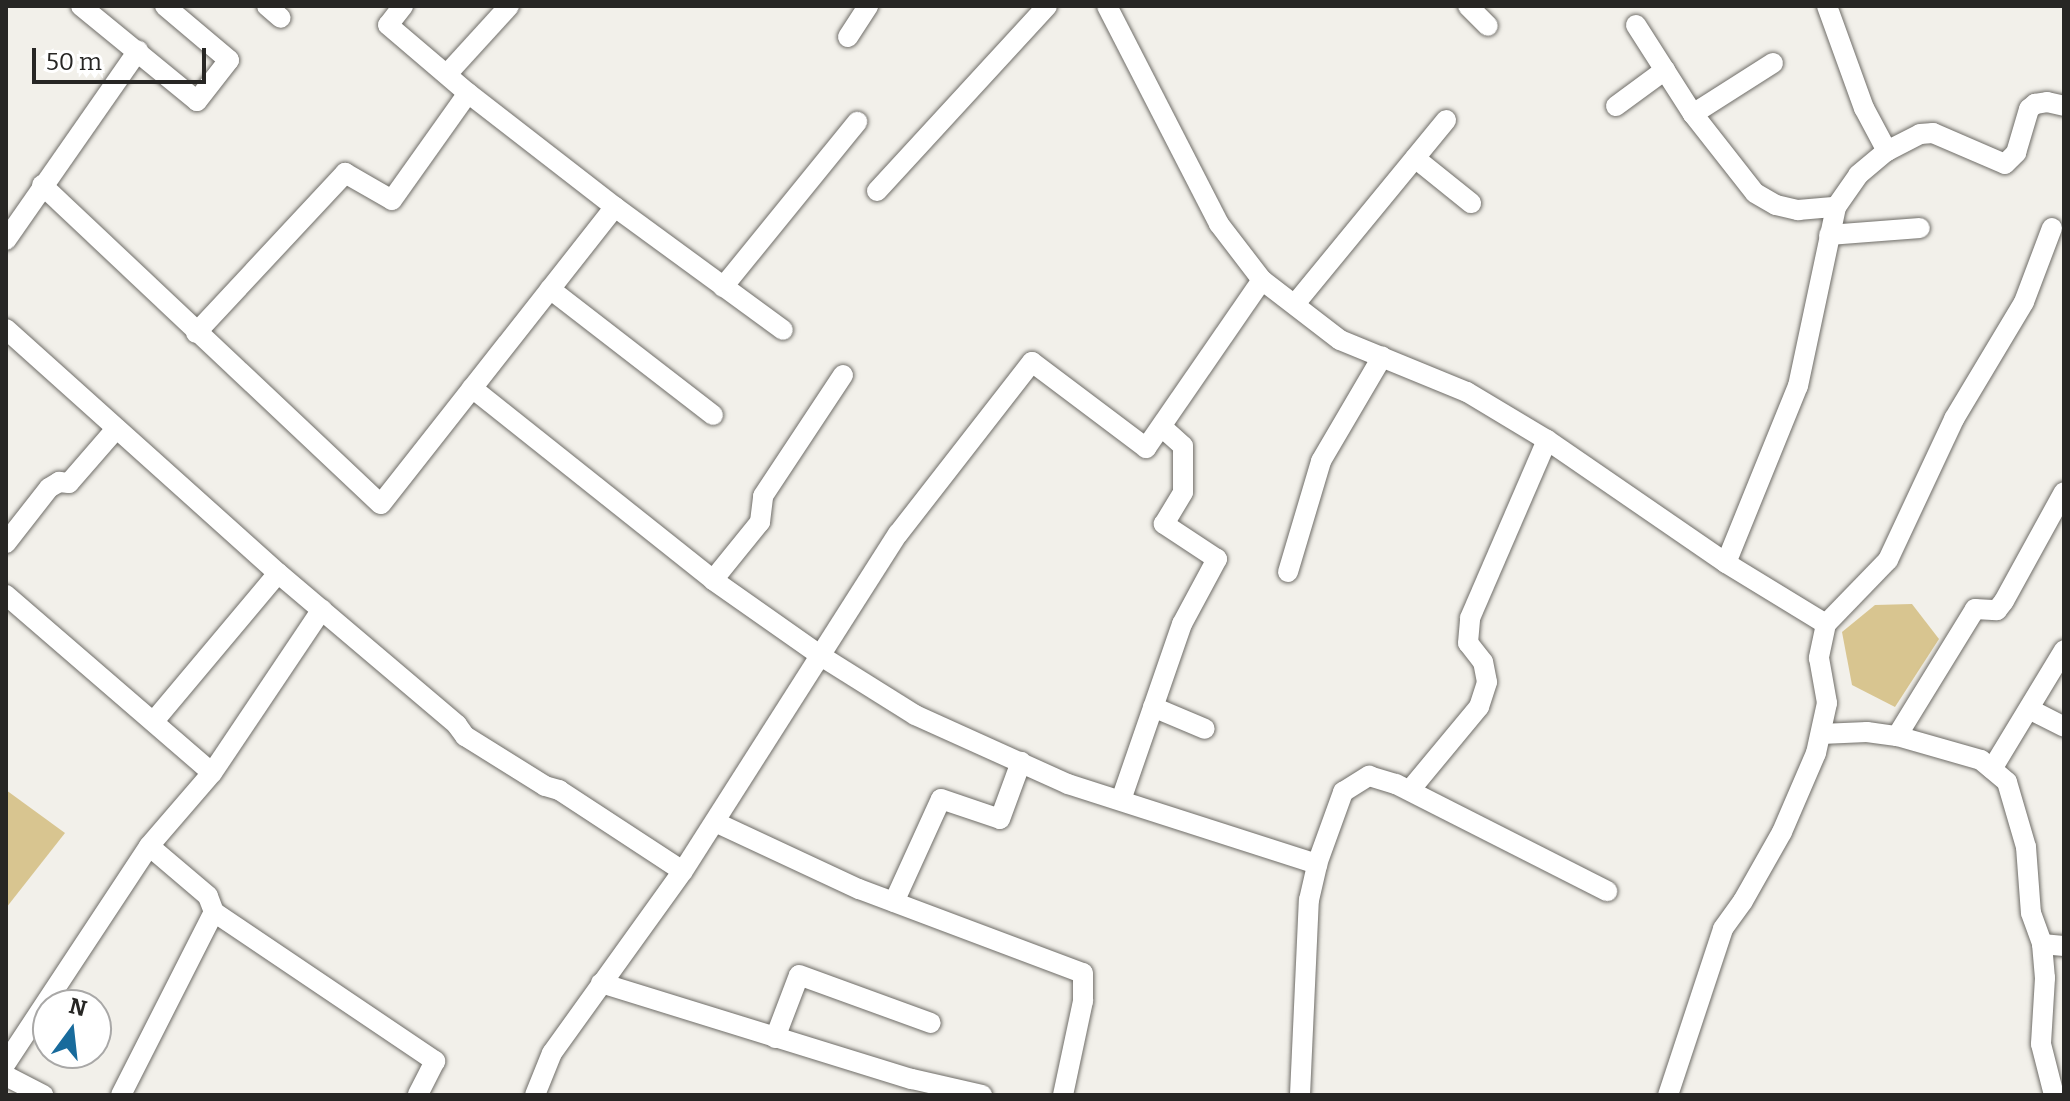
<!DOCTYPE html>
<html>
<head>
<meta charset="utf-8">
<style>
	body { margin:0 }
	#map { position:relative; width:2070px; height:1101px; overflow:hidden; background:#f2f0ea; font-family:Bitter,serif }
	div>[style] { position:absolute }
	.water>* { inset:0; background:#d8c590 }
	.roads { filter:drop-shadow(0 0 2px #6f6d68) drop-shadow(0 0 2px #6f6d68) }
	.minor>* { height:20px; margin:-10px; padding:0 10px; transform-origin:10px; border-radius:10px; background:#fff }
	span { translate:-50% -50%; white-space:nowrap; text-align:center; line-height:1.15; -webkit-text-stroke:8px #fff; paint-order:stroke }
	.frame { position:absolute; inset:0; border:8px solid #272624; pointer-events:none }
	.north { position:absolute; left:32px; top:989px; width:80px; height:80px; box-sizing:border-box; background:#fff; border:2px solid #a9a8a7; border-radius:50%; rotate:15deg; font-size:22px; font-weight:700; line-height:32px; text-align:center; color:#272624 }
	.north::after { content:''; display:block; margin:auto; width:28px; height:36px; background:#186b9c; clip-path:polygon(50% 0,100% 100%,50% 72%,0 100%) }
	.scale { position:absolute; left:32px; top:48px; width:174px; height:36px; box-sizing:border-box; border:4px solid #272624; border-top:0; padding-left:10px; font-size:24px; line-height:28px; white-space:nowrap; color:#272624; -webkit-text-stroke:6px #fff; paint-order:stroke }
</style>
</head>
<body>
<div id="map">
	<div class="water">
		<i style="clip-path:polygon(1912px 604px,1939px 639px,1895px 707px,1852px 685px,1842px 632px,1875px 605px)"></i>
		<i style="clip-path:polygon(6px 790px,65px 833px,6px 908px)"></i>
	</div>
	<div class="roads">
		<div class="minor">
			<i style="left:81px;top:6px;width:150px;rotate:39.3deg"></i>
			<i style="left:197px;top:101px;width:52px;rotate:-52deg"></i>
			<i style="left:229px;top:60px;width:84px;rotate:-139.8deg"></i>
			<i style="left:267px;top:6px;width:18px;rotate:41deg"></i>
			<i style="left:403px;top:6px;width:24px;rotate:128deg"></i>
			<i style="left:388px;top:25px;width:105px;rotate:40.4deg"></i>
			<i style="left:468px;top:93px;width:186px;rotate:37.8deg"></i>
			<i style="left:615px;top:207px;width:208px;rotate:36.2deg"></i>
			<i style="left:1107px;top:6px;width:245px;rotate:62.8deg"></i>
			<i style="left:1219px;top:224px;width:71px;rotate:52.5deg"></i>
			<i style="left:1262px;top:280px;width:98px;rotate:37.6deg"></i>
			<i style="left:1340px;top:340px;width:137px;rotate:22.3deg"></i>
			<i style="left:1467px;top:392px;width:93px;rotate:31deg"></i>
			<i style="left:1547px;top:440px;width:217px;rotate:34.5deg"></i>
			<i style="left:1726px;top:563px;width:117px;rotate:31.4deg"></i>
			<i style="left:1826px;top:624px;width:35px;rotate:102deg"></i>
			<i style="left:1819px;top:658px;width:46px;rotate:79.9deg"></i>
			<i style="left:1827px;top:703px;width:51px;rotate:102.4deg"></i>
			<i style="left:1816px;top:753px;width:86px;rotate:113.3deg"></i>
			<i style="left:1782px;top:832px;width:79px;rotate:119.5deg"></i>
			<i style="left:1743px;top:901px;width:34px;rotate:126deg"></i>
			<i style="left:1723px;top:929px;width:175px;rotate:108.3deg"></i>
			<i style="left:1468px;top:6px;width:28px;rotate:45deg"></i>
			<i style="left:1827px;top:6px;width:109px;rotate:70.1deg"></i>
			<i style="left:1864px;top:108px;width:49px;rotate:61.9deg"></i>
			<i style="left:1636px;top:25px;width:106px;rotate:57.4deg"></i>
			<i style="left:848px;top:37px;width:37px;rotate:-57deg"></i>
			<i style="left:1773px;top:63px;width:95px;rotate:147.5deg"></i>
			<i style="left:1693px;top:114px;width:100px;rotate:51.9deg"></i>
			<i style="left:1755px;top:193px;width:24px;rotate:30deg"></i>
			<i style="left:1776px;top:205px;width:23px;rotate:13deg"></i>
			<i style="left:1798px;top:210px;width:38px;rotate:-5deg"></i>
			<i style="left:447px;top:74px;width:92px;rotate:-47.6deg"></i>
			<i style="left:1616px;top:106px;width:61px;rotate:-36.3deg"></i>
			<i style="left:1415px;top:158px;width:72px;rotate:38.8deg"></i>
			<i style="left:42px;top:185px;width:465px;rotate:43.3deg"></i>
			<i style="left:381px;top:504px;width:378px;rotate:-51.8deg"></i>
			<i style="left:877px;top:191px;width:251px;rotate:-47.4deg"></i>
			<i style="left:1829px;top:235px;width:91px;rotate:-4.4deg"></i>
			<i style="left:6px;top:240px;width:231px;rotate:-55.1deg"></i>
			<i style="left:723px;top:287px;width:213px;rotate:-50.9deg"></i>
			<i style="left:550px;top:289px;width:206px;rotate:37.7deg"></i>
			<i style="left:1295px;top:304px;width:238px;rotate:-50.6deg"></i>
			<i style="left:6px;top:329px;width:365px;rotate:41.9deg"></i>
			<i style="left:278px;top:573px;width:235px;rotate:40.3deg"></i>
			<i style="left:457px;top:725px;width:14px;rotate:54deg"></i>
			<i style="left:465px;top:736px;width:94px;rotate:32deg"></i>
			<i style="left:545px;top:786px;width:15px;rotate:16deg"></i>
			<i style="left:559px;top:790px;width:148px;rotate:33.2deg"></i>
			<i style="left:196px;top:333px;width:219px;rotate:-47deg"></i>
			<i style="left:345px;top:173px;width:54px;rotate:29.9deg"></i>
			<i style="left:392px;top:200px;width:131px;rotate:-54.6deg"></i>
			<i style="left:472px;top:388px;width:308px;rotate:38.5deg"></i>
			<i style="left:713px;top:580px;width:132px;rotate:35.1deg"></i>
			<i style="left:821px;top:656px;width:111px;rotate:32.1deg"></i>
			<i style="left:915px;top:715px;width:168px;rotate:24.3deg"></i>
			<i style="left:1068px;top:784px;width:262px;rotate:17.8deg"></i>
			<i style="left:6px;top:543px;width:70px;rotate:-52deg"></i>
			<i style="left:49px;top:488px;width:12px;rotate:-31deg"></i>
			<i style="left:59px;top:482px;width:10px;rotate:6deg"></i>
			<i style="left:69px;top:483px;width:72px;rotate:-49deg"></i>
			<i style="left:1726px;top:563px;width:191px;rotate:-67.9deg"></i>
			<i style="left:1798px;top:386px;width:183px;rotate:-78deg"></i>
			<i style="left:1836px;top:207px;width:39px;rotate:-55deg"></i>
			<i style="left:1858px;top:175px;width:38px;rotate:-40deg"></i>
			<i style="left:1887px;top:151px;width:37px;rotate:-27deg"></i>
			<i style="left:1920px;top:134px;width:13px;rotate:-4deg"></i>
			<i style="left:1933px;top:133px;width:78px;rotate:23.3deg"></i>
			<i style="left:2005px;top:164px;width:16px;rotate:-45deg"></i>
			<i style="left:2016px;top:153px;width:46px;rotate:-73.5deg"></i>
			<i style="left:2029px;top:109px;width:8px;rotate:-40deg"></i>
			<i style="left:2035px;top:104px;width:12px;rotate:-9deg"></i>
			<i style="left:2047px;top:102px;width:17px;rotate:13deg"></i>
			<i style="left:1288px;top:572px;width:116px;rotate:-73.4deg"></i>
			<i style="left:1321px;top:461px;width:121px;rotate:-59.6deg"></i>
			<i style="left:713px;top:580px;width:75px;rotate:-51deg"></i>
			<i style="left:760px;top:522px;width:26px;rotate:-83deg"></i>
			<i style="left:763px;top:496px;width:145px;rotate:-56.5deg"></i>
			<i style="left:6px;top:595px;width:272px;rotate:40.8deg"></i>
			<i style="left:1826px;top:624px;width:89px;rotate:-45.9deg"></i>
			<i style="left:1888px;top:560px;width:156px;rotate:-64.9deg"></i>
			<i style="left:1954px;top:419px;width:136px;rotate:-59.1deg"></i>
			<i style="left:2024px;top:302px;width:79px;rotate:-69.3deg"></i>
			<i style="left:1153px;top:707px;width:56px;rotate:22.9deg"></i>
			<i style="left:2029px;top:709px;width:39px;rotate:27deg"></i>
			<i style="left:154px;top:721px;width:193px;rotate:-50deg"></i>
			<i style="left:1821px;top:734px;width:46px;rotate:-2.5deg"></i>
			<i style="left:1867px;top:732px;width:30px;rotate:8deg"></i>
			<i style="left:1897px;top:736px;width:87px;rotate:15.9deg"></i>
			<i style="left:1981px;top:760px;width:34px;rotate:40deg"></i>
			<i style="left:2007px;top:782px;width:68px;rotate:73.7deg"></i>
			<i style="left:2026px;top:847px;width:66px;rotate:85.7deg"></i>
			<i style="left:2031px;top:913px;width:33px;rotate:70deg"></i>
			<i style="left:2042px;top:944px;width:34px;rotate:85deg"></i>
			<i style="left:2045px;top:978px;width:66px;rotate:93.5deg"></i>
			<i style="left:2041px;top:1044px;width:53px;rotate:75.7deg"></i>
			<i style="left:1897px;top:736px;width:149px;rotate:-58.4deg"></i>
			<i style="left:1975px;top:609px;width:22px;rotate:3deg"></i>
			<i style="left:1997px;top:610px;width:11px;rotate:-52deg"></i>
			<i style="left:2004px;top:601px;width:124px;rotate:-61.2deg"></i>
			<i style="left:1992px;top:769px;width:139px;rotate:-58.8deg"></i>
			<i style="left:1410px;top:790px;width:108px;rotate:-50.3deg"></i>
			<i style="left:1479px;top:707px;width:26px;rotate:-72deg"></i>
			<i style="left:1487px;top:682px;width:20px;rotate:-101deg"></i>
			<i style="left:1483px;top:662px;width:24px;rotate:-128deg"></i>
			<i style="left:1468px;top:643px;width:25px;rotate:-85deg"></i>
			<i style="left:1470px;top:618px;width:194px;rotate:-66.6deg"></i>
			<i style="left:1121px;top:800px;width:186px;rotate:-70.9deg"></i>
			<i style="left:1182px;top:624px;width:74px;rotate:-61.7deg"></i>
			<i style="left:1217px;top:559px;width:64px;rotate:-146.6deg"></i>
			<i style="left:1164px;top:524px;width:37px;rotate:-59deg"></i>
			<i style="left:1183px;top:492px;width:46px;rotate:-90deg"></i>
			<i style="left:1183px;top:446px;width:28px;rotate:-138deg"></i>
			<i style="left:715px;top:822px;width:159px;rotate:25deg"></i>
			<i style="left:859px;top:889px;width:239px;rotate:20.6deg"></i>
			<i style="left:1083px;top:973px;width:28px;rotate:90deg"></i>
			<i style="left:1083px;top:1001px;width:96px;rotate:102deg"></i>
			<i style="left:894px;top:902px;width:113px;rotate:-65.5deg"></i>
			<i style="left:941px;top:799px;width:62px;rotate:18.7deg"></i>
			<i style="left:1000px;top:819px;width:61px;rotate:-69.8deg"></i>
			<i style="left:214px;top:912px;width:267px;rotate:34deg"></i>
			<i style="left:435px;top:1061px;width:38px;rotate:117deg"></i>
			<i style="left:2042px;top:944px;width:22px;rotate:5deg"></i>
			<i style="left:601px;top:983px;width:325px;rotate:17.2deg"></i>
			<i style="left:912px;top:1079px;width:72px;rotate:12.9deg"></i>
			<i style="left:775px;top:1038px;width:67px;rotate:-69.1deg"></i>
			<i style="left:799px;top:975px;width:140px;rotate:20deg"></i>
			<i style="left:6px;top:1063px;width:260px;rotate:-56.6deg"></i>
			<i style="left:149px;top:846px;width:96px;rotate:-49.2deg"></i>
			<i style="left:212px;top:773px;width:197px;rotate:-56.1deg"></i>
			<i style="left:6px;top:1076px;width:42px;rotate:27.2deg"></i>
			<i style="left:121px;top:1095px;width:205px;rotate:-63.1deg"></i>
			<i style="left:214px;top:912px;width:17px;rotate:-111deg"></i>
			<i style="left:208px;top:896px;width:77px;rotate:-139.7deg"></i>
			<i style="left:535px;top:1095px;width:45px;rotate:-68deg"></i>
			<i style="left:552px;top:1053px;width:224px;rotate:-54.3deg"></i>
			<i style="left:683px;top:871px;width:400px;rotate:-57.5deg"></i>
			<i style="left:898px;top:534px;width:218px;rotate:-52.1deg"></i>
			<i style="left:1032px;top:362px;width:143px;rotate:37deg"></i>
			<i style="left:1146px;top:448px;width:204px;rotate:-55.4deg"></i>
			<i style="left:1300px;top:1095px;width:195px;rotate:-87.4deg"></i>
			<i style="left:1309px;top:900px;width:37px;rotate:-77deg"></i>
			<i style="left:1317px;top:864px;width:77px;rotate:-70.1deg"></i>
			<i style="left:1343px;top:792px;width:31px;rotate:-32deg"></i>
			<i style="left:1369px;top:776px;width:28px;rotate:17deg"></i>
			<i style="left:1396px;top:784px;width:237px;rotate:26.9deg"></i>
		</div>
	</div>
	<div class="frame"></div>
	<div class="north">N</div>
	<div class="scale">50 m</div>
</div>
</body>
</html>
